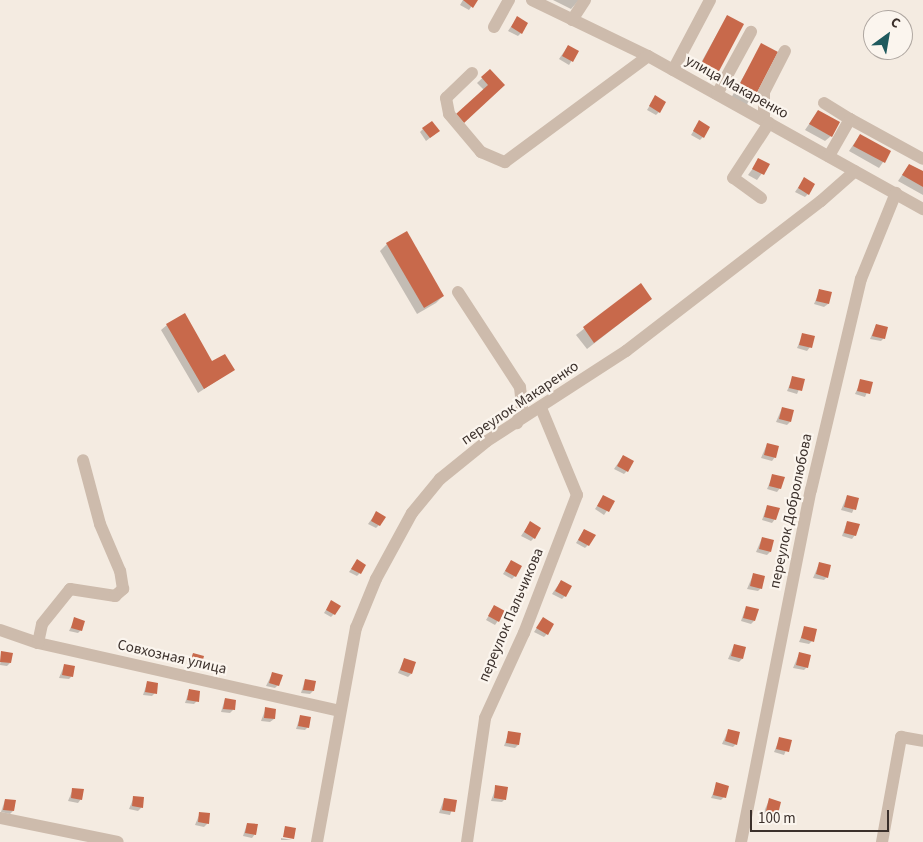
<!DOCTYPE html>
<html>
<head>
<meta charset="utf-8">
<style>
	body { margin:0 }
	#map { position:relative; width:923px; height:842px; overflow:hidden; background:#f4ebe1; font-family:"Source Sans 3",sans-serif }
	div>[style] { position:absolute }
	.shadow>* { inset:0; background:#0003 }
	.building>* { inset:0; background:#c8694b }
	.minor>* { height:12px; margin:-6px; padding:0 6px; transform-origin:6px; border-radius:6px; background:#cdbbac }
	span { translate:-50% -50%; white-space:nowrap; text-align:center; line-height:1.15; -webkit-text-stroke:4.5px #fbf5ee; paint-order:stroke }
	.street-label { font-size:15px; color:#3b302b }
	.north { position:absolute; left:863px; top:10px; width:50px; height:50px; box-sizing:border-box; background:#fbf5ee; border:1px solid #aea6a0; border-radius:50%; rotate:32deg; font-size:14px; font-weight:700; line-height:20px; text-align:center; color:#3b302b }
	.north::after { content:''; display:block; margin:auto; width:18px; height:22px; background:#1f5a5e; clip-path:polygon(50% 0,100% 100%,50% 72%,0 100%) }
	.scale { position:absolute; left:750px; top:810px; width:139px; height:22px; box-sizing:border-box; border:2px solid #3b302b; border-top:0; padding-left:6px; font-size:15px; line-height:18px; white-space:nowrap; color:#3b302b; -webkit-text-stroke:4px #fbf5ee; paint-order:stroke }
</style>
</head>
<body>
<div id="map">
	<div class="shadow">
		<i style="clip-path:polygon(463px 0,476px 0,469px 10px,460px 5px)"></i>
		<i style="clip-path:polygon(553px 0,579px 0,571px 9px)"></i>
		<i style="clip-path:polygon(727px 16px,742px 24px,711px 77px,697px 70px)"></i>
		<i style="clip-path:polygon(517px 18px,521px 33px,518px 36px,508px 31px)"></i>
		<i style="clip-path:polygon(762px 45px,751px 101px,746px 106px,731px 98px)"></i>
		<i style="clip-path:polygon(568px 46px,577px 52px,569px 65px,559px 59px)"></i>
		<i style="clip-path:polygon(490px 71px,503px 85px,484px 90px,477px 83px)"></i>
		<i style="clip-path:polygon(655px 97px,659px 112px,656px 115px,647px 110px)"></i>
		<i style="clip-path:polygon(818px 111px,831px 136px,825px 141px,805px 130px)"></i>
		<i style="clip-path:polygon(699px 122px,703px 137px,700px 140px,691px 135px)"></i>
		<i style="clip-path:polygon(423px 129px,435px 134px,426px 141px,420px 132px)"></i>
		<i style="clip-path:polygon(860px 135px,890px 152px,879px 168px,849px 151px)"></i>
		<i style="clip-path:polygon(759px 160px,768px 165px,757px 180px,748px 175px)"></i>
		<i style="clip-path:polygon(909px 165px,923px 173px,923px 195px,898px 181px)"></i>
		<i style="clip-path:polygon(804px 179px,808px 194px,805px 197px,795px 192px)"></i>
		<i style="clip-path:polygon(387px 244px,443px 296px,436px 303px,417px 314px,380px 251px)"></i>
		<i style="clip-path:polygon(640px 285px,651px 299px,587px 349px,576px 335px)"></i>
		<i style="clip-path:polygon(820px 290px,828px 304px,824px 307px,814px 304px)"></i>
		<i style="clip-path:polygon(167px 325px,212px 363px,233px 370px,198px 393px,161px 330px)"></i>
		<i style="clip-path:polygon(876px 325px,884px 338px,881px 341px,870px 339px)"></i>
		<i style="clip-path:polygon(803px 334px,810px 347px,807px 351px,797px 348px)"></i>
		<i style="clip-path:polygon(793px 377px,803px 380px,797px 394px,787px 391px)"></i>
		<i style="clip-path:polygon(861px 381px,871px 383px,865px 397px,855px 394px)"></i>
		<i style="clip-path:polygon(782px 408px,790px 422px,787px 425px,776px 422px)"></i>
		<i style="clip-path:polygon(767px 444px,775px 457px,772px 461px,761px 458px)"></i>
		<i style="clip-path:polygon(623px 456px,627px 471px,624px 474px,614px 469px)"></i>
		<i style="clip-path:polygon(773px 475px,780px 488px,777px 492px,767px 489px)"></i>
		<i style="clip-path:polygon(847px 496px,858px 499px,852px 513px,841px 510px)"></i>
		<i style="clip-path:polygon(601px 500px,613px 502px,604px 515px,595px 509px)"></i>
		<i style="clip-path:polygon(767px 506px,775px 519px,772px 523px,762px 520px)"></i>
		<i style="clip-path:polygon(376px 513px,379px 525px,376px 528px,368px 524px)"></i>
		<i style="clip-path:polygon(847px 522px,855px 535px,852px 539px,842px 536px)"></i>
		<i style="clip-path:polygon(530px 523px,534px 538px,531px 541px,521px 536px)"></i>
		<i style="clip-path:polygon(584px 530px,588px 545px,585px 548px,576px 543px)"></i>
		<i style="clip-path:polygon(762px 538px,770px 552px,767px 555px,756px 552px)"></i>
		<i style="clip-path:polygon(357px 561px,360px 573px,357px 576px,349px 572px)"></i>
		<i style="clip-path:polygon(511px 561px,515px 576px,512px 579px,503px 574px)"></i>
		<i style="clip-path:polygon(819px 564px,827px 577px,824px 580px,813px 578px)"></i>
		<i style="clip-path:polygon(753px 575px,761px 588px,758px 591px,747px 589px)"></i>
		<i style="clip-path:polygon(561px 581px,565px 596px,562px 599px,552px 594px)"></i>
		<i style="clip-path:polygon(331px 602px,334px 614px,331px 617px,324px 613px)"></i>
		<i style="clip-path:polygon(494px 607px,504px 612px,495px 625px,486px 620px)"></i>
		<i style="clip-path:polygon(746px 607px,754px 621px,751px 624px,741px 621px)"></i>
		<i style="clip-path:polygon(75px 619px,81px 630px,78px 633px,69px 631px)"></i>
		<i style="clip-path:polygon(543px 619px,547px 634px,544px 637px,534px 632px)"></i>
		<i style="clip-path:polygon(805px 628px,812px 641px,809px 644px,799px 642px)"></i>
		<i style="clip-path:polygon(734px 645px,742px 659px,739px 662px,728px 659px)"></i>
		<i style="clip-path:polygon(2px 652px,10px 663px,7px 666px,0 665px)"></i>
		<i style="clip-path:polygon(193px 654px,200px 666px,196px 669px,188px 667px)"></i>
		<i style="clip-path:polygon(799px 654px,807px 667px,804px 670px,793px 668px)"></i>
		<i style="clip-path:polygon(404px 660px,411px 674px,408px 677px,398px 673px)"></i>
		<i style="clip-path:polygon(64px 666px,72px 676px,69px 679px,59px 678px)"></i>
		<i style="clip-path:polygon(272px 674px,278px 685px,275px 688px,266px 686px)"></i>
		<i style="clip-path:polygon(305px 680px,313px 691px,310px 694px,301px 693px)"></i>
		<i style="clip-path:polygon(147px 683px,155px 693px,152px 696px,143px 695px)"></i>
		<i style="clip-path:polygon(189px 691px,197px 701px,194px 704px,185px 703px)"></i>
		<i style="clip-path:polygon(225px 699px,233px 710px,230px 713px,221px 712px)"></i>
		<i style="clip-path:polygon(266px 708px,274px 719px,270px 722px,261px 721px)"></i>
		<i style="clip-path:polygon(300px 717px,308px 727px,305px 730px,296px 729px)"></i>
		<i style="clip-path:polygon(728px 731px,736px 744px,733px 747px,722px 744px)"></i>
		<i style="clip-path:polygon(509px 732px,518px 745px,515px 748px,504px 746px)"></i>
		<i style="clip-path:polygon(780px 738px,790px 741px,784px 755px,774px 752px)"></i>
		<i style="clip-path:polygon(717px 784px,724px 797px,721px 800px,711px 798px)"></i>
		<i style="clip-path:polygon(496px 787px,505px 799px,502px 802px,491px 801px)"></i>
		<i style="clip-path:polygon(73px 789px,81px 799px,78px 803px,68px 801px)"></i>
		<i style="clip-path:polygon(134px 797px,142px 807px,138px 811px,129px 809px)"></i>
		<i style="clip-path:polygon(444px 799px,455px 801px,450px 815px,439px 813px)"></i>
		<i style="clip-path:polygon(5px 800px,13px 811px,10px 814px,1px 812px)"></i>
		<i style="clip-path:polygon(769px 800px,777px 813px,774px 816px,763px 814px)"></i>
		<i style="clip-path:polygon(200px 813px,208px 823px,204px 827px,195px 825px)"></i>
		<i style="clip-path:polygon(247px 824px,255px 834px,252px 838px,243px 836px)"></i>
		<i style="clip-path:polygon(281px 838px,292px 840px,281px 840px)"></i>
	</div>
	<div class="building">
		<i style="clip-path:polygon(463px 0,478px 0,473px 8px)"></i>
		<i style="clip-path:polygon(727px 15px,744px 24px,718px 73px,701px 64px)"></i>
		<i style="clip-path:polygon(517px 16px,528px 23px,522px 34px,511px 27px)"></i>
		<i style="clip-path:polygon(761px 43px,778px 52px,752px 102px,735px 93px)"></i>
		<i style="clip-path:polygon(568px 45px,579px 51px,573px 62px,562px 56px)"></i>
		<i style="clip-path:polygon(490px 69px,505px 85px,464px 123px,456px 114px,488px 85px,481px 77px)"></i>
		<i style="clip-path:polygon(655px 95px,666px 102px,660px 113px,649px 106px)"></i>
		<i style="clip-path:polygon(818px 110px,840px 122px,832px 137px,809px 124px)"></i>
		<i style="clip-path:polygon(699px 120px,710px 127px,704px 138px,693px 131px)"></i>
		<i style="clip-path:polygon(432px 121px,440px 131px,430px 138px,422px 128px)"></i>
		<i style="clip-path:polygon(860px 134px,891px 151px,885px 163px,853px 146px)"></i>
		<i style="clip-path:polygon(758px 158px,770px 164px,764px 175px,752px 169px)"></i>
		<i style="clip-path:polygon(909px 164px,923px 171px,923px 187px,902px 175px)"></i>
		<i style="clip-path:polygon(804px 177px,815px 184px,809px 195px,798px 188px)"></i>
		<i style="clip-path:polygon(407px 231px,444px 296px,424px 308px,386px 243px)"></i>
		<i style="clip-path:polygon(641px 283px,652px 299px,594px 343px,583px 327px)"></i>
		<i style="clip-path:polygon(819px 289px,832px 292px,829px 304px,816px 301px)"></i>
		<i style="clip-path:polygon(185px 313px,212px 361px,225px 354px,235px 370px,204px 389px,166px 324px)"></i>
		<i style="clip-path:polygon(876px 324px,888px 327px,885px 339px,872px 336px)"></i>
		<i style="clip-path:polygon(802px 333px,815px 336px,812px 348px,799px 345px)"></i>
		<i style="clip-path:polygon(792px 376px,805px 379px,802px 391px,789px 388px)"></i>
		<i style="clip-path:polygon(860px 379px,873px 382px,870px 394px,857px 391px)"></i>
		<i style="clip-path:polygon(782px 407px,794px 410px,791px 422px,779px 419px)"></i>
		<i style="clip-path:polygon(767px 443px,779px 446px,776px 458px,764px 455px)"></i>
		<i style="clip-path:polygon(623px 455px,634px 461px,628px 472px,617px 466px)"></i>
		<i style="clip-path:polygon(772px 474px,785px 477px,781px 489px,769px 486px)"></i>
		<i style="clip-path:polygon(603px 495px,615px 501px,609px 512px,597px 506px)"></i>
		<i style="clip-path:polygon(847px 495px,859px 498px,856px 510px,844px 507px)"></i>
		<i style="clip-path:polygon(767px 505px,780px 508px,776px 520px,764px 517px)"></i>
		<i style="clip-path:polygon(376px 511px,386px 517px,380px 526px,371px 521px)"></i>
		<i style="clip-path:polygon(530px 521px,541px 528px,535px 539px,524px 532px)"></i>
		<i style="clip-path:polygon(847px 521px,860px 524px,856px 536px,844px 533px)"></i>
		<i style="clip-path:polygon(584px 529px,596px 535px,589px 546px,578px 540px)"></i>
		<i style="clip-path:polygon(762px 537px,774px 540px,771px 552px,759px 549px)"></i>
		<i style="clip-path:polygon(357px 559px,366px 565px,361px 574px,351px 569px)"></i>
		<i style="clip-path:polygon(511px 560px,522px 566px,516px 577px,505px 571px)"></i>
		<i style="clip-path:polygon(819px 562px,831px 565px,828px 578px,816px 574px)"></i>
		<i style="clip-path:polygon(753px 573px,765px 576px,762px 589px,750px 586px)"></i>
		<i style="clip-path:polygon(561px 580px,572px 586px,566px 597px,555px 591px)"></i>
		<i style="clip-path:polygon(331px 600px,341px 606px,335px 615px,326px 610px)"></i>
		<i style="clip-path:polygon(494px 605px,505px 611px,499px 622px,488px 616px)"></i>
		<i style="clip-path:polygon(746px 606px,759px 609px,755px 621px,743px 618px)"></i>
		<i style="clip-path:polygon(74px 617px,85px 621px,82px 631px,71px 628px)"></i>
		<i style="clip-path:polygon(543px 617px,554px 624px,548px 635px,536px 628px)"></i>
		<i style="clip-path:polygon(804px 626px,817px 629px,814px 642px,801px 638px)"></i>
		<i style="clip-path:polygon(734px 644px,746px 647px,743px 659px,731px 656px)"></i>
		<i style="clip-path:polygon(1px 651px,13px 653px,11px 663px,0 662px)"></i>
		<i style="clip-path:polygon(799px 652px,811px 655px,808px 668px,796px 665px)"></i>
		<i style="clip-path:polygon(193px 653px,204px 656px,201px 667px,190px 663px)"></i>
		<i style="clip-path:polygon(404px 658px,416px 662px,412px 674px,400px 670px)"></i>
		<i style="clip-path:polygon(64px 664px,75px 666px,73px 677px,62px 675px)"></i>
		<i style="clip-path:polygon(272px 672px,283px 675px,279px 686px,269px 683px)"></i>
		<i style="clip-path:polygon(305px 679px,316px 681px,314px 691px,303px 690px)"></i>
		<i style="clip-path:polygon(147px 681px,158px 683px,157px 694px,145px 692px)"></i>
		<i style="clip-path:polygon(189px 689px,200px 691px,199px 702px,187px 700px)"></i>
		<i style="clip-path:polygon(225px 698px,236px 700px,235px 710px,223px 709px)"></i>
		<i style="clip-path:polygon(265px 707px,276px 709px,275px 719px,264px 718px)"></i>
		<i style="clip-path:polygon(300px 715px,311px 717px,309px 728px,298px 726px)"></i>
		<i style="clip-path:polygon(728px 729px,740px 732px,737px 745px,725px 741px)"></i>
		<i style="clip-path:polygon(508px 731px,521px 733px,519px 745px,506px 743px)"></i>
		<i style="clip-path:polygon(779px 737px,792px 740px,789px 752px,776px 749px)"></i>
		<i style="clip-path:polygon(716px 782px,729px 786px,726px 798px,713px 795px)"></i>
		<i style="clip-path:polygon(495px 785px,508px 787px,506px 800px,494px 798px)"></i>
		<i style="clip-path:polygon(72px 788px,84px 789px,82px 800px,71px 798px)"></i>
		<i style="clip-path:polygon(133px 796px,144px 797px,143px 808px,132px 806px)"></i>
		<i style="clip-path:polygon(444px 798px,457px 800px,455px 812px,442px 810px)"></i>
		<i style="clip-path:polygon(769px 798px,781px 802px,778px 814px,766px 811px)"></i>
		<i style="clip-path:polygon(5px 799px,16px 800px,14px 811px,3px 810px)"></i>
		<i style="clip-path:polygon(199px 812px,210px 813px,209px 824px,198px 822px)"></i>
		<i style="clip-path:polygon(247px 823px,258px 824px,256px 835px,245px 833px)"></i>
		<i style="clip-path:polygon(285px 826px,296px 828px,294px 839px,283px 837px)"></i>
	</div>
	<div class="minor">
		<i style="left:532px;top:0;width:129px;rotate:25.8deg"></i>
		<i style="left:648px;top:56px;width:315px;rotate:29.1deg"></i>
		<i style="left:572px;top:20px;width:24px;rotate:-57deg"></i>
		<i style="left:494px;top:27px;width:31px;rotate:-61deg"></i>
		<i style="left:673px;top:70px;width:79px;rotate:-62.1deg"></i>
		<i style="left:472px;top:73px;width:36px;rotate:136deg"></i>
		<i style="left:446px;top:98px;width:16px;rotate:79deg"></i>
		<i style="left:449px;top:114px;width:50px;rotate:49.9deg"></i>
		<i style="left:481px;top:152px;width:26px;rotate:23deg"></i>
		<i style="left:505px;top:162px;width:178px;rotate:-36.5deg"></i>
		<i style="left:717px;top:94px;width:71px;rotate:-61.3deg"></i>
		<i style="left:824px;top:103px;width:31px;rotate:32deg"></i>
		<i style="left:850px;top:119px;width:43px;rotate:119.6deg"></i>
		<i style="left:850px;top:119px;width:83px;rotate:28.7deg"></i>
		<i style="left:764px;top:120px;width:28px;rotate:-90deg"></i>
		<i style="left:764px;top:92px;width:46px;rotate:-62.9deg"></i>
		<i style="left:761px;top:198px;width:34px;rotate:-144deg"></i>
		<i style="left:733px;top:178px;width:66px;rotate:-56.8deg"></i>
		<i style="left:458px;top:292px;width:113px;rotate:56.9deg"></i>
		<i style="left:520px;top:387px;width:19px;rotate:84deg"></i>
		<i style="left:522px;top:406px;width:18px;rotate:106deg"></i>
		<i style="left:0;top:630px;width:40px;rotate:18.9deg"></i>
		<i style="left:38px;top:643px;width:309px;rotate:12.7deg"></i>
		<i style="left:38px;top:643px;width:19px;rotate:-78deg"></i>
		<i style="left:42px;top:624px;width:45px;rotate:-51.3deg"></i>
		<i style="left:70px;top:589px;width:46px;rotate:8.8deg"></i>
		<i style="left:115px;top:596px;width:11px;rotate:-41deg"></i>
		<i style="left:123px;top:589px;width:18px;rotate:-99deg"></i>
		<i style="left:120px;top:571px;width:51px;rotate:-113.1deg"></i>
		<i style="left:100px;top:524px;width:66px;rotate:-104.9deg"></i>
		<i style="left:0;top:818px;width:120px;rotate:11.5deg"></i>
		<i style="left:317px;top:842px;width:218px;rotate:-79.7deg"></i>
		<i style="left:356px;top:628px;width:53px;rotate:-67.8deg"></i>
		<i style="left:376px;top:579px;width:75px;rotate:-61.4deg"></i>
		<i style="left:412px;top:513px;width:44px;rotate:-50.5deg"></i>
		<i style="left:440px;top:479px;width:60px;rotate:-39deg"></i>
		<i style="left:487px;top:441px;width:166px;rotate:-32.9deg"></i>
		<i style="left:626px;top:351px;width:246px;rotate:-37.6deg"></i>
		<i style="left:821px;top:201px;width:45px;rotate:-41.4deg"></i>
		<i style="left:467px;top:842px;width:125px;rotate:-81.7deg"></i>
		<i style="left:485px;top:718px;width:94px;rotate:-65.4deg"></i>
		<i style="left:524px;top:633px;width:148px;rotate:-69deg"></i>
		<i style="left:577px;top:495px;width:94px;rotate:-112.5deg"></i>
		<i style="left:741px;top:842px;width:359px;rotate:-78.8deg"></i>
		<i style="left:811px;top:490px;width:217px;rotate:-76.7deg"></i>
		<i style="left:861px;top:279px;width:93px;rotate:-67.9deg"></i>
		<i style="left:882px;top:842px;width:107px;rotate:-79.7deg"></i>
		<i style="left:901px;top:737px;width:22px;rotate:10deg"></i>
	</div>
	<div class="street-label">
		<span style="left:737px;top:87px;rotate:29deg">улица Макаренко</span>
		<span style="left:520px;top:403px;rotate:-34deg">переулок Макаренко</span>
		<span style="left:791px;top:511px;rotate:-78deg">переулок Добролюбова</span>
		<span style="left:511px;top:615px;rotate:-67deg">переулок Пальчикова</span>
		<span style="left:172px;top:657px;rotate:13deg">Совхозная улица</span>
	</div>
	<div class="north">С</div>
	<div class="scale">100 m</div>
</div>
</body>
</html>
